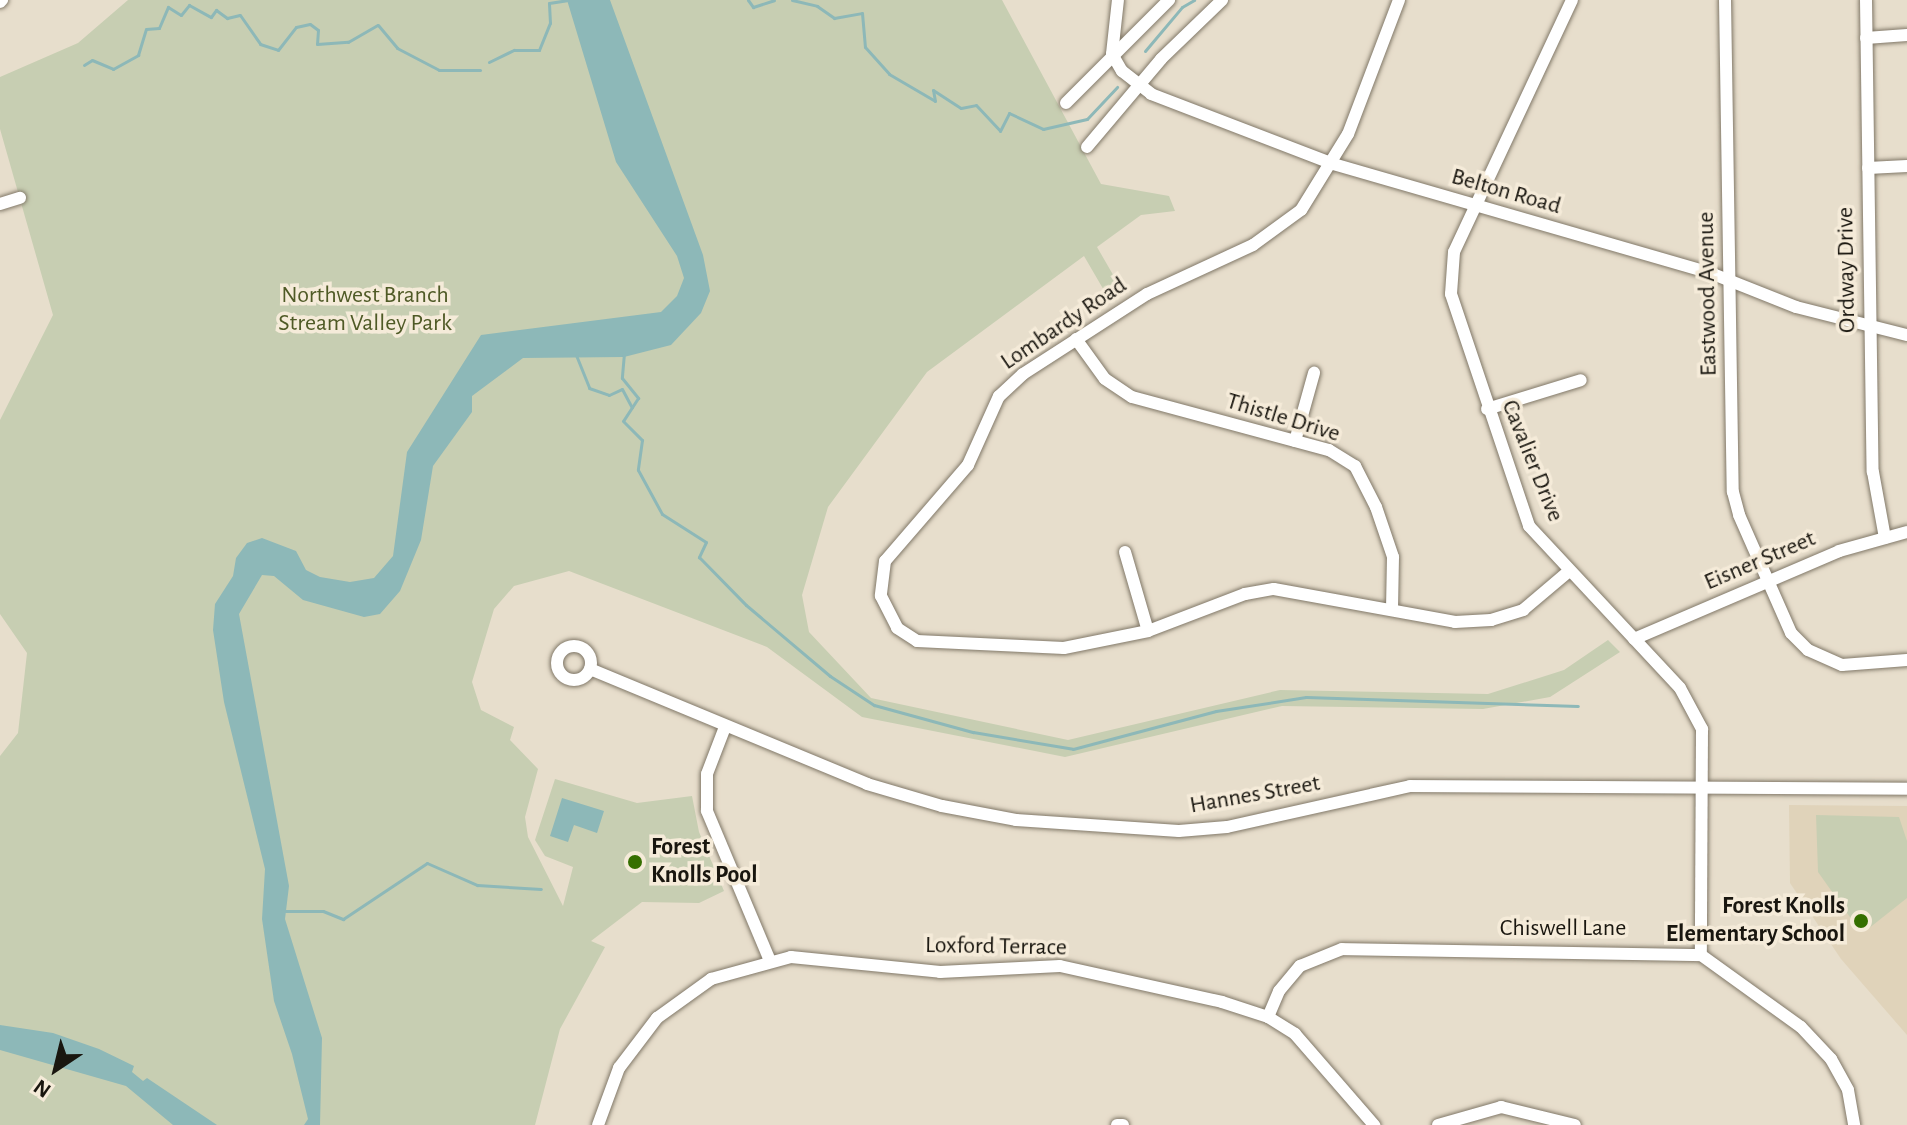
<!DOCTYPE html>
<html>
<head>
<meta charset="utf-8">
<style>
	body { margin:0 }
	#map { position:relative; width:1907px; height:1125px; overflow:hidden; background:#e7decc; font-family:"Alegreya Sans",sans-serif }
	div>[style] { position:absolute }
	.built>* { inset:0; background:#e0d3ba }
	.green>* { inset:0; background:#c7ceb2 }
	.water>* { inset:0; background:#8db8b8 }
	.stream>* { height:3px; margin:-1.5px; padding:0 1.5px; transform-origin:1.5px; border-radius:1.5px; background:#8db8b8 }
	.roads { filter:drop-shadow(0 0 2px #817868) drop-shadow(0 0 2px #817868) }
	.street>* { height:12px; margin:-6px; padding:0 6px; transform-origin:6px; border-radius:6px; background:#fff }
	.street>.ring { margin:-6px; padding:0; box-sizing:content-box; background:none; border:12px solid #fff; border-radius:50% }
	.dots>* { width:22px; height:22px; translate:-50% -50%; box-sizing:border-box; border:4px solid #f5ebd9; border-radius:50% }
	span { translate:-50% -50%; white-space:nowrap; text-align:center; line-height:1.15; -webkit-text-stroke:7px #f5ebd9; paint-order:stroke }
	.street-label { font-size:24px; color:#19160f }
	.park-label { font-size:24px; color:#4f5a26 }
	.poi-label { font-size:24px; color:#19160f; font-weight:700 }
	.left { translate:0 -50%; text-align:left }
	.right { translate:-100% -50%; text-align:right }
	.north { position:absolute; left:16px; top:1029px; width:80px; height:80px; -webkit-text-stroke:6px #f5ebd9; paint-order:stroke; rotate:215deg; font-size:22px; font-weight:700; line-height:32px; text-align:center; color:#19160f }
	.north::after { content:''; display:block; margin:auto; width:28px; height:36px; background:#19160f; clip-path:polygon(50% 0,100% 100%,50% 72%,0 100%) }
</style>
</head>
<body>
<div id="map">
	<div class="built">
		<i style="clip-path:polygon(1789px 805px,1907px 806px,1907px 1035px,1841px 959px,1790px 883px)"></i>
	</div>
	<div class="green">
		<i style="clip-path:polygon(128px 0,1002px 0,1101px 184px,1169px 196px,1175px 211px,1141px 215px,1097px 247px,1123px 292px,1109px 299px,1084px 256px,927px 372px,828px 507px,802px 595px,809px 632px,871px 698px,1068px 740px,1280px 690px,1488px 694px,1564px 670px,1608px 640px,1620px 652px,1550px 697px,1483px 709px,1282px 706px,1065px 757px,862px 717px,767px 647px,569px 571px,514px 586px,494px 609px,472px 682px,481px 710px,514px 727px,510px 740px,538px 769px,525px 817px,528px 837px,563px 906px,573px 867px,545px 856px,535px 840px,555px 779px,637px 803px,692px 796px,699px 832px,724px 891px,699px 903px,642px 902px,591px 941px,605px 947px,560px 1029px,535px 1125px,0 1125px,0 756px,18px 733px,27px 653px,0 614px,0 420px,53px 315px,0 129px,0 77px,78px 43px)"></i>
		<i style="clip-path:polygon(1816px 815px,1899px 817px,1907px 841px,1907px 898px,1868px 929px,1857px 927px,1818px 872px)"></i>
	</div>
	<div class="water">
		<i style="clip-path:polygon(567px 0,610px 0,703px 255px,710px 291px,701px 313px,671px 345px,624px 357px,523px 358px,472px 396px,472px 412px,433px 466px,421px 540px,400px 591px,380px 614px,364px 617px,303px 600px,274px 576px,262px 575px,239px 614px,289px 886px,285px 919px,322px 1038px,320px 1125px,304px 1125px,308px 1119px,292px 1054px,274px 1001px,262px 919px,265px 869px,224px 702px,213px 630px,215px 604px,233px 576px,236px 558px,247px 543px,262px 538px,296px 551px,306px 570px,320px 577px,350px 582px,374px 578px,393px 556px,407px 452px,481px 335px,661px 312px,677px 296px,684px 278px,677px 256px,616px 162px)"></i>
		<i style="clip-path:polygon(562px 798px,604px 811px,597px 833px,574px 825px,568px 842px,550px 836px)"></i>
		<i style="clip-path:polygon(0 1025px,53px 1033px,99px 1049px,134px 1066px,132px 1072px,143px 1081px,147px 1078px,217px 1125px,173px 1125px,126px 1086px,0 1050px)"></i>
	</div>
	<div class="stream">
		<i style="left:748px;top:0;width:9px;rotate:54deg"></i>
		<i style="left:753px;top:7px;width:22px;rotate:-18deg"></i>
		<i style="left:792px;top:0;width:26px;rotate:13deg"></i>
		<i style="left:817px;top:6px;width:21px;rotate:35deg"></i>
		<i style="left:834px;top:18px;width:28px;rotate:-10deg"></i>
		<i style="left:862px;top:13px;width:34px;rotate:85deg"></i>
		<i style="left:865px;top:47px;width:36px;rotate:48deg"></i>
		<i style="left:889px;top:74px;width:53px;rotate:30.4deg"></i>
		<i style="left:935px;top:101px;width:11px;rotate:-100deg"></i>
		<i style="left:933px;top:90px;width:33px;rotate:33deg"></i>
		<i style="left:961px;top:108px;width:15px;rotate:-11deg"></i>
		<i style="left:976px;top:105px;width:35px;rotate:47deg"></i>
		<i style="left:1000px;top:131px;width:20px;rotate:-63deg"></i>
		<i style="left:1009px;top:113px;width:38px;rotate:25deg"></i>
		<i style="left:1043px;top:129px;width:45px;rotate:-12.8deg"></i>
		<i style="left:1087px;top:119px;width:44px;rotate:-46.8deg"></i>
		<i style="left:1145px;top:51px;width:57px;rotate:-49.9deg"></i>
		<i style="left:1182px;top:7px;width:14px;rotate:-30deg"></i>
		<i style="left:489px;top:62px;width:28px;rotate:-26deg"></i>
		<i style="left:514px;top:50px;width:25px"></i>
		<i style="left:539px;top:50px;width:29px;rotate:-68deg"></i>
		<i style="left:550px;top:23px;width:20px;rotate:-93deg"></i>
		<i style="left:549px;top:3px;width:18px;rotate:-9deg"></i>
		<i style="left:84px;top:65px;width:9px;rotate:-32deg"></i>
		<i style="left:92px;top:60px;width:23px;rotate:23deg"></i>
		<i style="left:113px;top:69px;width:29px;rotate:-29deg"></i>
		<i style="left:138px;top:55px;width:27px;rotate:-73deg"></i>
		<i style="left:146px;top:29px;width:13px;rotate:-4deg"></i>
		<i style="left:159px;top:28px;width:23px;rotate:-67deg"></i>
		<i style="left:168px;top:7px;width:15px;rotate:32deg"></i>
		<i style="left:181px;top:15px;width:13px;rotate:-51deg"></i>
		<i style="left:189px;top:5px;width:25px;rotate:29deg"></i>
		<i style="left:211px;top:17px;width:9px;rotate:-54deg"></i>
		<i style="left:216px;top:10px;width:14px;rotate:36deg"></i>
		<i style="left:227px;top:18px;width:13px;rotate:-13deg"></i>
		<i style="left:240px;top:15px;width:35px;rotate:55deg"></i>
		<i style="left:260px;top:44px;width:19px;rotate:18deg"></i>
		<i style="left:278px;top:50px;width:29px;rotate:-52deg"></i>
		<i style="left:296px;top:27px;width:14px;rotate:-12deg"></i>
		<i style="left:310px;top:24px;width:10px;rotate:37deg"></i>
		<i style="left:318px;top:30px;width:14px;rotate:94deg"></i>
		<i style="left:317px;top:44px;width:31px;rotate:-4deg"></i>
		<i style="left:348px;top:42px;width:34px;rotate:-30deg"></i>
		<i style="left:378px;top:25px;width:30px;rotate:50deg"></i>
		<i style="left:397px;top:48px;width:47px;rotate:27.6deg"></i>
		<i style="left:439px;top:70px;width:41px"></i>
		<i style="left:624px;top:353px;width:25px;rotate:95deg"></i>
		<i style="left:622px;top:378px;width:26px;rotate:51deg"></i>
		<i style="left:638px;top:398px;width:27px;rotate:123deg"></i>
		<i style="left:623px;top:421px;width:27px;rotate:45deg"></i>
		<i style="left:642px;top:440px;width:30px;rotate:98deg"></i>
		<i style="left:638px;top:470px;width:50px;rotate:61.4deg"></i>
		<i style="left:662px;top:514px;width:52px;rotate:32.5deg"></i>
		<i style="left:706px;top:542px;width:17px;rotate:115deg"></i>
		<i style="left:699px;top:557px;width:67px;rotate:45.6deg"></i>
		<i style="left:746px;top:605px;width:110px;rotate:40.2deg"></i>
		<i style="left:830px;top:676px;width:53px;rotate:33.4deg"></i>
		<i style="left:874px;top:705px;width:103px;rotate:15.3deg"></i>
		<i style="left:973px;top:732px;width:101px;rotate:9.6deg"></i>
		<i style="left:1073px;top:749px;width:148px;rotate:-14.9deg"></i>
		<i style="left:1216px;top:711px;width:91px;rotate:-8.8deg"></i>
		<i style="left:1306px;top:697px;width:272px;rotate:1.9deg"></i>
		<i style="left:576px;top:355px;width:35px;rotate:68deg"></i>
		<i style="left:589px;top:388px;width:21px;rotate:19deg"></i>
		<i style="left:609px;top:395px;width:14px;rotate:-25deg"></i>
		<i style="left:622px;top:389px;width:21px;rotate:62deg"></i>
		<i style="left:282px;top:911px;width:41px"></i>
		<i style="left:323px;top:911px;width:22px;rotate:22deg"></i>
		<i style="left:343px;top:919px;width:101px;rotate:-33.7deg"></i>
		<i style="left:427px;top:863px;width:55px;rotate:23.7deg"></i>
		<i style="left:477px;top:885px;width:64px;rotate:3.6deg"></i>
	</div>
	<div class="roads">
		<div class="street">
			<i style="left:1399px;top:0;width:143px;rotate:110.8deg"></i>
			<i style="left:1348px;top:134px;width:89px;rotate:121.7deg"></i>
			<i style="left:1301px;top:210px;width:59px;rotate:143.9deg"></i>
			<i style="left:1253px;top:245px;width:117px;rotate:155.2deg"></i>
			<i style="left:1147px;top:294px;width:148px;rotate:147.2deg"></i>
			<i style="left:1023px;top:374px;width:33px;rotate:137deg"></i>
			<i style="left:999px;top:396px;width:76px;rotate:114.2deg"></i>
			<i style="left:968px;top:465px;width:127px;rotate:130.8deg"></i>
			<i style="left:885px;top:561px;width:35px;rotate:97deg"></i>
			<i style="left:881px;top:596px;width:36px;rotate:63deg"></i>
			<i style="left:897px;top:628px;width:24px;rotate:33deg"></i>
			<i style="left:917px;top:641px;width:147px;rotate:2.7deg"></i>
			<i style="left:1064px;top:648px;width:86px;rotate:-11.4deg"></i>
			<i style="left:1148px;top:631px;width:104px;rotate:-20.9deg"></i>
			<i style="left:1245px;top:594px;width:29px;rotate:-10deg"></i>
			<i style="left:1274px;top:589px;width:184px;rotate:10.3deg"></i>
			<i style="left:1455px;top:622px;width:36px;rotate:-3deg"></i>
			<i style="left:1491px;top:620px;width:34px;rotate:-17deg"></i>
			<i style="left:1523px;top:610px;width:59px;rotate:-40.2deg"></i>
			<i style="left:1572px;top:0;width:278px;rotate:115.1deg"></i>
			<i style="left:1454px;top:252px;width:42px;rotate:94.1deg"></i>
			<i style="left:1451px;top:294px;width:245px;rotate:71.4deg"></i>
			<i style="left:1529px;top:526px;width:221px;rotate:47deg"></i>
			<i style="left:1680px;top:688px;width:47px;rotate:61.8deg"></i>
			<i style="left:1702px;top:729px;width:226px;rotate:90.3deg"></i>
			<i style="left:1725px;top:0;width:492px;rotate:89.1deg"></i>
			<i style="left:1733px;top:492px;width:24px;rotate:75deg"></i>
			<i style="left:1739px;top:515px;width:129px;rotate:66.2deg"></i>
			<i style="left:1791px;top:633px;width:24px;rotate:45deg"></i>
			<i style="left:1808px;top:650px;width:37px;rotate:24deg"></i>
			<i style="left:1842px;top:665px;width:65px;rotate:-4.4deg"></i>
			<i style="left:1866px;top:0;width:472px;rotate:89.2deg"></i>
			<i style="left:1873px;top:472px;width:67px;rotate:79.7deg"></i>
			<i style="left:0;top:2px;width:3px;rotate:-45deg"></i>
			<i style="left:1866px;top:38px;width:41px;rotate:-4.2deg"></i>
			<i style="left:1112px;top:54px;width:20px;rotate:60deg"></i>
			<i style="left:1122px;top:71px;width:37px;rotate:38deg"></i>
			<i style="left:1151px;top:94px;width:195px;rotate:21deg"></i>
			<i style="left:1333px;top:164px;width:396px;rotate:16.1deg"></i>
			<i style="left:1713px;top:274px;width:89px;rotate:21.7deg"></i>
			<i style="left:1796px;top:307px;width:114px;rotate:14.2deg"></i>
			<i style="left:1112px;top:54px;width:54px;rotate:-83.7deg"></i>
			<i style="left:1066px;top:103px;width:146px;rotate:-45deg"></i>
			<i style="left:1087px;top:147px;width:115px;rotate:-49.9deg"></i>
			<i style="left:1161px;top:59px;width:85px;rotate:-44deg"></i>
			<i style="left:1868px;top:168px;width:39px;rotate:-3deg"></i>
			<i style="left:0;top:204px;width:21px;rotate:-17deg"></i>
			<i style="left:1076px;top:339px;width:49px;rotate:54.1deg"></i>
			<i style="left:1105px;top:379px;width:32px;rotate:34deg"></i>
			<i style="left:1132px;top:397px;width:204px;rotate:15.1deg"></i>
			<i style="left:1329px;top:450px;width:31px;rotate:32deg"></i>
			<i style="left:1355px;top:466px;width:46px;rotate:62.9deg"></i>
			<i style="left:1376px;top:507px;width:53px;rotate:71.2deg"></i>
			<i style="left:1393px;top:557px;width:50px;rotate:91.1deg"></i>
			<i style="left:1487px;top:409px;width:98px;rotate:-17.1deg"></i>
			<i style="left:1295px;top:441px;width:71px;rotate:-74.4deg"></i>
			<i style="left:1125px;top:552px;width:82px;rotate:73.8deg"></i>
			<i style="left:1634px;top:639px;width:223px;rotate:-23.2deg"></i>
			<i style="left:1839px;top:551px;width:71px;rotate:-15.6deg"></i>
			<i class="ring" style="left:557px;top:646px;width:22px;height:22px"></i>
			<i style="left:590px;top:669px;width:300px;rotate:22.5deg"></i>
			<i style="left:867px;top:784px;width:78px;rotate:16.3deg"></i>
			<i style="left:942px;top:806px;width:75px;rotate:10.7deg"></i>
			<i style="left:1016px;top:820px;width:163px;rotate:3.9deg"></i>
			<i style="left:1179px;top:831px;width:48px;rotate:-4.8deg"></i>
			<i style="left:1227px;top:827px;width:188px;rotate:-12.6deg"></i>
			<i style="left:1410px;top:786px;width:497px;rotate:0.3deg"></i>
			<i style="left:725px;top:727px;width:50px;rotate:111deg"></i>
			<i style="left:707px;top:774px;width:37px;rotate:90deg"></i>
			<i style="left:707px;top:811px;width:163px;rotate:67.2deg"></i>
			<i style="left:1268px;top:1017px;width:28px;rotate:-67deg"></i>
			<i style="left:1279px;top:991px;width:33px;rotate:-50deg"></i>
			<i style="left:1300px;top:966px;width:45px;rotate:-22deg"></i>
			<i style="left:1342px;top:949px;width:359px;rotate:1deg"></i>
			<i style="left:1701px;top:955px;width:123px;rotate:35.8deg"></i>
			<i style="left:1801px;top:1027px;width:44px;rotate:46.8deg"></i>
			<i style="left:1831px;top:1059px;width:35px;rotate:61deg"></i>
			<i style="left:1848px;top:1090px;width:36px;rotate:80deg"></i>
			<i style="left:598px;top:1125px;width:61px;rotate:-69.8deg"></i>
			<i style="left:619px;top:1068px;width:63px;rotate:-52.8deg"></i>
			<i style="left:657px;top:1018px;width:67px;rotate:-35.8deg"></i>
			<i style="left:711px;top:979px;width:83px;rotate:-15.4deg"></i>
			<i style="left:791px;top:957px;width:150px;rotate:5.7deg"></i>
			<i style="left:940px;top:972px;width:120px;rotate:-2.9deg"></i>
			<i style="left:1060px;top:966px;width:166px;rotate:12.5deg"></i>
			<i style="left:1222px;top:1002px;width:48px;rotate:18.1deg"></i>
			<i style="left:1268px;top:1017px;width:32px;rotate:32deg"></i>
			<i style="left:1295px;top:1034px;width:121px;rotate:49deg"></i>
			<i style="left:1117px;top:1125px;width:6px"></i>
			<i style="left:1438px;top:1125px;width:66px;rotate:-15.9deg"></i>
			<i style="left:1501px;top:1107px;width:76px;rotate:13.7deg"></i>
		</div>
	</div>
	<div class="dots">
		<i style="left:635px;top:862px;background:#356f00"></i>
		<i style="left:1861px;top:921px;background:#356f00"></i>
	</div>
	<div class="street-label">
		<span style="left:1506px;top:192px;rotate:16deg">Belton Road</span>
		<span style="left:1847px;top:270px;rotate:-91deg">Ordway Drive</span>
		<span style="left:1708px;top:294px;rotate:-91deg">Eastwood Avenue</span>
		<span style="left:1064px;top:324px;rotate:-34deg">Lombardy Road</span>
		<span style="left:1283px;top:418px;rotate:17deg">Thistle Drive</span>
		<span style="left:1532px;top:461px;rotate:68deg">Cavalier Drive</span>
		<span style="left:1760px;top:561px;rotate:-23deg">Eisner Street</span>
		<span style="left:1255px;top:795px;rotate:-10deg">Hannes Street</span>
		<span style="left:1563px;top:929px">Chiswell Lane</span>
		<span style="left:996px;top:947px;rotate:1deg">Loxford Terrace</span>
	</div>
	<div class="park-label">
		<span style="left:365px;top:310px">Northwest Branch<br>Stream Valley Park</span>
	</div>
	<div class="poi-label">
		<span class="left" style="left:651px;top:862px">Forest<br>Knolls Pool</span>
		<span class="right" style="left:1845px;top:921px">Forest Knolls<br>Elementary School</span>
	</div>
	<div class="north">N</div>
</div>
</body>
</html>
